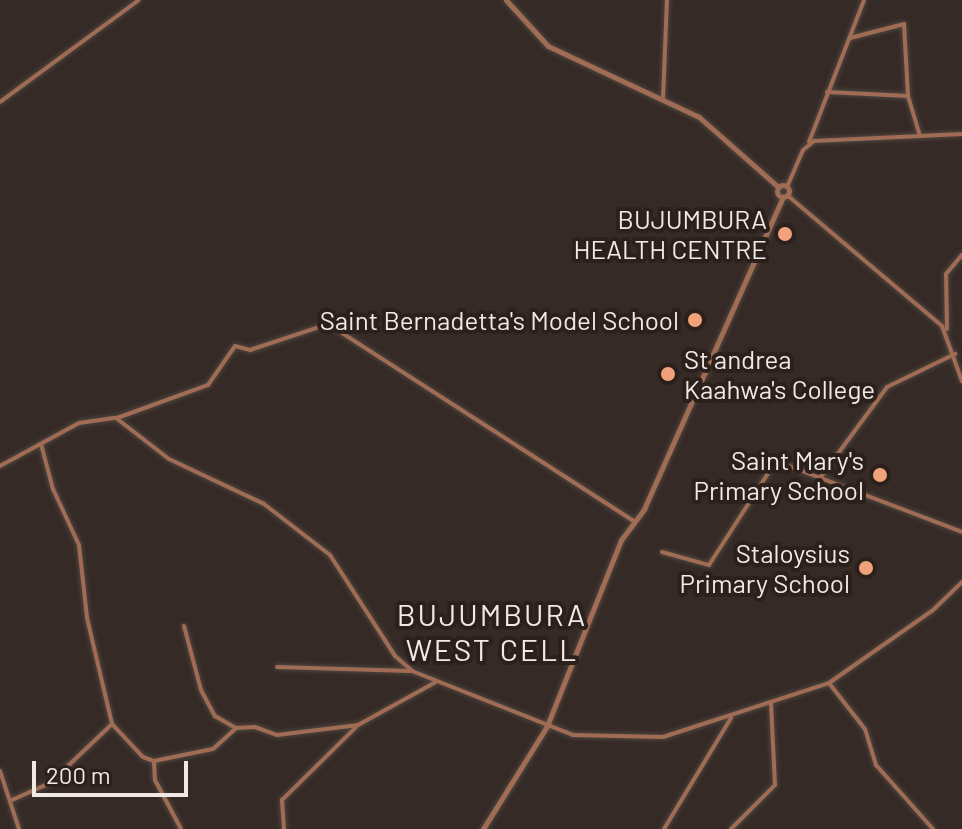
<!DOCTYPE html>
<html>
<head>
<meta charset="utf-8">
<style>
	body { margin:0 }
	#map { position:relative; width:962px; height:829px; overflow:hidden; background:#352a25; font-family:Barlow,sans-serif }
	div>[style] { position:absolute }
	.roads { filter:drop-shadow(0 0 2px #4f4540) drop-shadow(0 0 2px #4f4540) }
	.minor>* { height:4px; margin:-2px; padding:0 2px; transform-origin:2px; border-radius:2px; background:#a06c53 }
	.tertiary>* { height:5px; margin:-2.5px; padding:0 2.5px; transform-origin:2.5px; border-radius:2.5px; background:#a06c53 }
	.tertiary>.ring { margin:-2.5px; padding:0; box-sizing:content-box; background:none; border:5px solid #a06c53; border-radius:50% }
	.dots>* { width:22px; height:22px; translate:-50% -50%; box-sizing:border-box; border:4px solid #2b201c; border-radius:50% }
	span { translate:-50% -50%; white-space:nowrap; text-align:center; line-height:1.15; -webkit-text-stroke:8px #2b201c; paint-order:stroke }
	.poi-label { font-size:26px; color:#f0e9e6 }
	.right { translate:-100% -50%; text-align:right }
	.left { translate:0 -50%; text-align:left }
	.quarter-label { font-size:30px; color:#f0e9e6; letter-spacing:2px }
	.scale { position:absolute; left:32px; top:761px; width:156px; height:36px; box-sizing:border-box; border:4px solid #f0e9e6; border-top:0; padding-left:10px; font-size:24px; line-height:28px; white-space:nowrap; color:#f0e9e6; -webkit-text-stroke:6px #2b201c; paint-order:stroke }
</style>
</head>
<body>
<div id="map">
	<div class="roads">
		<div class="minor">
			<i style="left:850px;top:38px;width:56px;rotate:-14.5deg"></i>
			<i style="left:904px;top:24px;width:72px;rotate:86.8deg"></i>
			<i style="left:908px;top:96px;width:42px;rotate:73.3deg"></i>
			<i style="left:827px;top:92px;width:81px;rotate:2.8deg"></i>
			<i style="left:663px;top:99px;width:99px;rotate:-87.7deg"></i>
			<i style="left:0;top:102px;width:172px;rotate:-36.3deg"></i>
			<i style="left:809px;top:142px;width:152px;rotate:-68.8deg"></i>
			<i style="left:787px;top:187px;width:40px;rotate:-66.6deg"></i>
			<i style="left:803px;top:150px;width:14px;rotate:-39deg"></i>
			<i style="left:814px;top:141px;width:148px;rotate:-2.7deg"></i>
			<i style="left:787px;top:195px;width:203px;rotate:40.2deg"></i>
			<i style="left:942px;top:326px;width:59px;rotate:70deg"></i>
			<i style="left:947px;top:329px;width:55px;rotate:-91deg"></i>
			<i style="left:946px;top:274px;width:25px;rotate:-50deg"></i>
			<i style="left:117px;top:418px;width:97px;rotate:-19.9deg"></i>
			<i style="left:208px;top:385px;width:47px;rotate:-55.3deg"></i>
			<i style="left:235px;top:346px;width:16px;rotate:15deg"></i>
			<i style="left:250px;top:350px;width:82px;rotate:-18.4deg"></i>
			<i style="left:328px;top:324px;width:364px;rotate:32.8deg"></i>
			<i style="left:41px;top:444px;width:47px;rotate:75.1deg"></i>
			<i style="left:53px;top:489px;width:62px;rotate:65.1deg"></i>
			<i style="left:79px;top:545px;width:73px;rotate:83.7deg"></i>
			<i style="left:87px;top:618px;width:109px;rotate:76.7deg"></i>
			<i style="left:112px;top:724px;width:45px;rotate:46.8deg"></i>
			<i style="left:143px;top:757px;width:12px;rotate:20deg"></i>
			<i style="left:154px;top:761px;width:60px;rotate:-11.5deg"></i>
			<i style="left:213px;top:749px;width:31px;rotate:-42deg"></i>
			<i style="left:0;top:466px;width:90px;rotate:-28.6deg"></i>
			<i style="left:79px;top:423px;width:37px;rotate:-8deg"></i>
			<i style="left:116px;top:418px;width:67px;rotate:37.7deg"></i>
			<i style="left:169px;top:459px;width:105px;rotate:25.3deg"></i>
			<i style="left:264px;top:504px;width:83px;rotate:37.7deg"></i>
			<i style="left:330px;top:555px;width:120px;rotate:57.2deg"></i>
			<i style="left:395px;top:656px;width:23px;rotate:41deg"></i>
			<i style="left:412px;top:671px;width:173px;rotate:21.7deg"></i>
			<i style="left:573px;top:735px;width:90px;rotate:1.3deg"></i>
			<i style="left:663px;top:737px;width:175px;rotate:-18deg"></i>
			<i style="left:829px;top:683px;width:126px;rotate:-35deg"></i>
			<i style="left:932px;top:611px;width:42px;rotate:-44deg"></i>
			<i style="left:820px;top:478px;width:113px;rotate:-53.6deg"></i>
			<i style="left:887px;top:387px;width:76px;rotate:-25.9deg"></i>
			<i style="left:662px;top:552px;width:49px;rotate:15.5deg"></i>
			<i style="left:709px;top:565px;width:124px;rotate:-57.2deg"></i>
			<i style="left:776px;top:461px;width:199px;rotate:20.9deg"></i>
			<i style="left:184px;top:626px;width:66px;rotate:75.1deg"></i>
			<i style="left:201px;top:690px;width:30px;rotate:62deg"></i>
			<i style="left:215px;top:716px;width:24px;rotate:30deg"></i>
			<i style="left:236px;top:728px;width:19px;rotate:-3deg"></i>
			<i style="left:255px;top:727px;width:23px;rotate:20deg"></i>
			<i style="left:277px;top:735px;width:82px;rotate:-7deg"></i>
			<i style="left:358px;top:725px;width:89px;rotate:-28.9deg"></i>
			<i style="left:277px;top:667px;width:133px;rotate:1.7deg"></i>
			<i style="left:829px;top:683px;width:58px;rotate:52deg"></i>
			<i style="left:865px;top:729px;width:38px;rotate:73deg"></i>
			<i style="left:876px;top:765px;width:86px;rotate:48.3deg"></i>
			<i style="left:154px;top:762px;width:18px;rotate:87deg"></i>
			<i style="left:155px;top:780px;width:55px;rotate:62deg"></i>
			<i style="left:0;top:771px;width:61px;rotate:71.9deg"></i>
			<i style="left:12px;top:800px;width:42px;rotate:-24.1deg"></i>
			<i style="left:50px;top:783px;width:86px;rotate:-43.6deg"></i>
			<i style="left:284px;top:829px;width:29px;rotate:-94deg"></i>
			<i style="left:282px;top:800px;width:104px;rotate:-44.6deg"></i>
			<i style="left:664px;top:829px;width:130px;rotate:-58.9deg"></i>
			<i style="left:731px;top:829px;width:62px;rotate:-45deg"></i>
			<i style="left:775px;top:785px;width:82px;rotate:-92.8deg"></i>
		</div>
		<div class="tertiary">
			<i style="left:506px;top:0;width:62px;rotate:47.6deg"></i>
			<i style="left:548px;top:46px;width:167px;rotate:25.2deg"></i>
			<i style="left:699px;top:117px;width:106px;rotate:41.5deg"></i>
			<i class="ring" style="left:777px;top:185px;width:7px;height:7px"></i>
			<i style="left:483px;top:829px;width:121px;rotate:-58.1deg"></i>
			<i style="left:547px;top:726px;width:200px;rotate:-68.3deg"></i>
			<i style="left:621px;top:540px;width:39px;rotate:-53deg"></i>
			<i style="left:644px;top:509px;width:342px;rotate:-66deg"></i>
		</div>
	</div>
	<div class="dots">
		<i style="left:785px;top:234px;background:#f1a27b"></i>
		<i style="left:695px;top:320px;background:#f1a27b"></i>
		<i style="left:668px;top:374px;background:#f1a27b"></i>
		<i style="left:880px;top:475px;background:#f1a27b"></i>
		<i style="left:866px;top:568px;background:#f1a27b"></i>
	</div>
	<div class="poi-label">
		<span class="right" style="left:767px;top:234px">BUJUMBURA<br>HEALTH CENTRE</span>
		<span class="right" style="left:679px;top:320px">Saint Bernadetta's Model School</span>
		<span class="left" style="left:684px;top:374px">St andrea<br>Kaahwa's College</span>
		<span class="right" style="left:864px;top:475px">Saint Mary's<br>Primary School</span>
		<span class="right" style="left:850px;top:568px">Staloysius<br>Primary School</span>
	</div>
	<div class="quarter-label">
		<span style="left:492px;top:631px">BUJUMBURA<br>WEST CELL</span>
	</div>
	<div class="scale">200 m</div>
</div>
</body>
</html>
